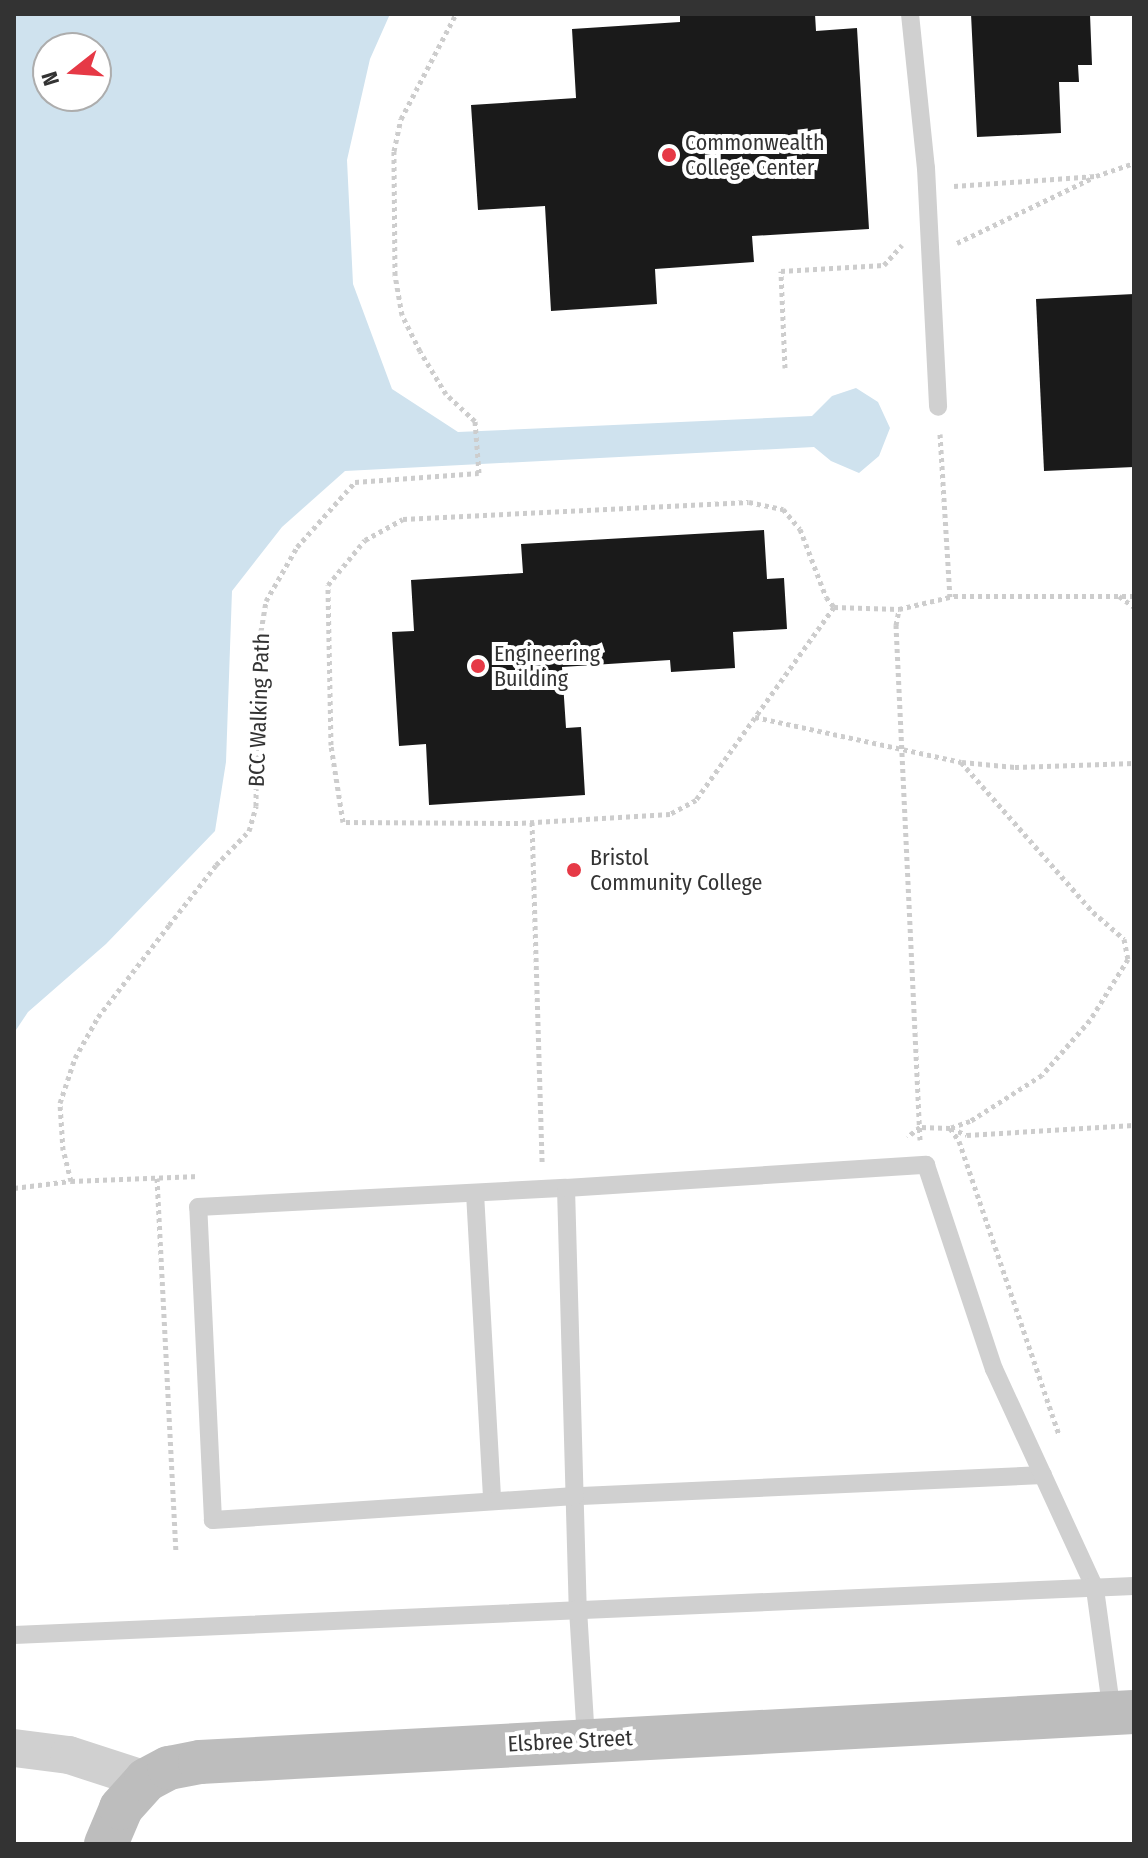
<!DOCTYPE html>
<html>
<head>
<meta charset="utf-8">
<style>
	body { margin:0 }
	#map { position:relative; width:1148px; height:1858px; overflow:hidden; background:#fff; font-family:"Fira Sans Condensed",sans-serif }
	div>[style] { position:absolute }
	.water>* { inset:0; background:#cfe2ee }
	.building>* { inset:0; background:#1a1a1a }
	.path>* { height:5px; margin-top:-2.5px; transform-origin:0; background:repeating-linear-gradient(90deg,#cdcdcd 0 4px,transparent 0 8px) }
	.lane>* { height:18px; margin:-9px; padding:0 9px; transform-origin:9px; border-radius:9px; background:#d0d0d0 }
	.street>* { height:38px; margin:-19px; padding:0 19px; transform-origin:19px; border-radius:19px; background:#d0d0d0 }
	.secondary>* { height:44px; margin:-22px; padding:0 22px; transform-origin:22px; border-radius:22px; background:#bdbdbd }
	.dots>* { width:22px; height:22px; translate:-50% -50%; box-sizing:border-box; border:4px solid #fff; border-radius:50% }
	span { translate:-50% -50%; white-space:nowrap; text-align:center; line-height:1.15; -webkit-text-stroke:8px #fff; paint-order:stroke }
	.poi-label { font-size:22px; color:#333 }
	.left { translate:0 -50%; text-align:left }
	.street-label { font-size:22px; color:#333 }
	.frame { position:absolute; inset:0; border:16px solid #333; pointer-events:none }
	.north { position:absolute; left:32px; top:32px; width:80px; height:80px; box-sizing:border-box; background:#fff; border:2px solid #adadad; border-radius:50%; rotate:253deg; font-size:22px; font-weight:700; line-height:32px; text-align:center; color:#333 }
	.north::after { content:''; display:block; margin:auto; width:28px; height:36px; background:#e63946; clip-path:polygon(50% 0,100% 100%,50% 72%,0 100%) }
</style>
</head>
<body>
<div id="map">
	<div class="water">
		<i style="clip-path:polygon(evenodd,14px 14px,390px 14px,370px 59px,347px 160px,353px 284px,392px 389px,458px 432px,812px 416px,832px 396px,856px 388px,878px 402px,890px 428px,879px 456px,859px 473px,831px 461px,814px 447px,345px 471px,282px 527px,232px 591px,226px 762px,215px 831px,106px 944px,28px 1012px,14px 1033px,14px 14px,48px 48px,96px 48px,96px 96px,48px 96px,48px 48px)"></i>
	</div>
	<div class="building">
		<i style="clip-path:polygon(680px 14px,815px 14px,816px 31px,857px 28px,869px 229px,752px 236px,754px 262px,655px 269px,657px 304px,551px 311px,545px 206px,478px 210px,471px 105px,576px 98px,572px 29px,680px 22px)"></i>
		<i style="clip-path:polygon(971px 14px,1090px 14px,1092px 65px,1078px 65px,1079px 82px,1059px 82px,1061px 133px,977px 137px)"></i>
		<i style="clip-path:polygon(1134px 294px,1134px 467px,1044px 471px,1036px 299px)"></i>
		<i style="clip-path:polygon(764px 530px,767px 579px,784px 578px,787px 629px,733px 632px,735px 668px,671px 672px,670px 660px,562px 667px,566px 728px,581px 727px,585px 795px,429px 805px,426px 744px,399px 746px,392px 632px,414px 631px,411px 580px,523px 573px,521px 544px)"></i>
	</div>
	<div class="path">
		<i style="left:954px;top:186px;width:142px;rotate:-4deg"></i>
		<i style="left:1096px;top:176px;width:40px;rotate:-18.9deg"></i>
		<i style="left:957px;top:243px;width:150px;rotate:-25.7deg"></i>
		<i style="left:785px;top:368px;width:97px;rotate:-92.4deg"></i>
		<i style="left:781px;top:271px;width:103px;rotate:-3.3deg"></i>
		<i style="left:884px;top:265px;width:27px;rotate:-48deg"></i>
		<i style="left:940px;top:434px;width:163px;rotate:86.5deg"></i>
		<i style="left:1119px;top:596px;width:19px;rotate:36deg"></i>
		<i style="left:834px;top:607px;width:237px;rotate:125.6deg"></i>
		<i style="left:696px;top:800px;width:30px;rotate:152deg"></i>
		<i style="left:670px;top:814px;width:152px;rotate:176.6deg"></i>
		<i style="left:518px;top:823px;width:175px;rotate:-179.7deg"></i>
		<i style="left:343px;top:822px;width:78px;rotate:-98.9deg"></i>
		<i style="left:331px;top:745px;width:160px;rotate:-91.1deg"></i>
		<i style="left:328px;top:585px;width:58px;rotate:-50.6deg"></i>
		<i style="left:365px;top:540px;width:43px;rotate:-28.9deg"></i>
		<i style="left:403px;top:519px;width:346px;rotate:-2.8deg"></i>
		<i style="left:749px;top:502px;width:35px;rotate:12deg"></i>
		<i style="left:783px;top:509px;width:26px;rotate:50deg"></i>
		<i style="left:800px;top:529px;width:73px;rotate:69.1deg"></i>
		<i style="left:826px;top:597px;width:13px;rotate:51deg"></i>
		<i style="left:834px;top:607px;width:65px;rotate:1.8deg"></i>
		<i style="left:755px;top:717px;width:211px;rotate:12.3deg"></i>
		<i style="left:961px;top:762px;width:200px;rotate:48.7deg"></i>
		<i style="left:1093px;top:912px;width:41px;rotate:41.1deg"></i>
		<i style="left:1124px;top:939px;width:20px;rotate:79deg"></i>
		<i style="left:1128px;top:959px;width:72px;rotate:121.9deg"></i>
		<i style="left:1090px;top:1020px;width:73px;rotate:131.1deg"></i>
		<i style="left:1042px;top:1075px;width:85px;rotate:147.4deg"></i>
		<i style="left:970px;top:1121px;width:21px;rotate:161deg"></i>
		<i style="left:950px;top:1128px;width:30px;rotate:-178deg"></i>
		<i style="left:920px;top:1127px;width:16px;rotate:142deg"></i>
		<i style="left:962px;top:762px;width:53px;rotate:5.4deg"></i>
		<i style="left:1015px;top:767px;width:119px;rotate:-1.9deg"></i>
		<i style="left:532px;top:822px;width:340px;rotate:88.3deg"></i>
		<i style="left:950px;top:1128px;width:16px;rotate:55deg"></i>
		<i style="left:959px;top:1141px;width:311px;rotate:71.2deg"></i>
		<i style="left:951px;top:1128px;width:17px;rotate:24deg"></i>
		<i style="left:967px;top:1135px;width:167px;rotate:-3.4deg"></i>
		<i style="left:920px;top:1140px;width:516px;rotate:-92.67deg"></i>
		<i style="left:896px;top:625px;width:16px;rotate:-79deg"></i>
		<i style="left:899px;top:609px;width:57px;rotate:-13.3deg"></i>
		<i style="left:954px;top:596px;width:180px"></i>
		<i style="left:157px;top:1178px;width:373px;rotate:87.1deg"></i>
		<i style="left:71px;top:1181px;width:128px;rotate:-2.2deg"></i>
		<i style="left:14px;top:1188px;width:57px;rotate:-7deg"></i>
		<i style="left:71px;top:1181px;width:32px;rotate:-104deg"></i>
		<i style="left:63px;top:1150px;width:47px;rotate:-93.7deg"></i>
		<i style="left:60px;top:1103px;width:47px;rotate:-71.6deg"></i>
		<i style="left:75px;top:1058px;width:47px;rotate:-60.7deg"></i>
		<i style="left:98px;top:1017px;width:116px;rotate:-52.3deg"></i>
		<i style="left:169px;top:925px;width:76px;rotate:-51.9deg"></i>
		<i style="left:216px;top:865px;width:47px;rotate:-45.9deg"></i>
		<i style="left:249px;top:831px;width:26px;rotate:-74deg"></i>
		<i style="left:256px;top:806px;width:151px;rotate:-89.6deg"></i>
		<i style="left:257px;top:655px;width:55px;rotate:-80.5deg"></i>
		<i style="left:266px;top:601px;width:62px;rotate:-60.1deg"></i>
		<i style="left:297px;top:547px;width:87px;rotate:-48.3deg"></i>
		<i style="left:355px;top:482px;width:124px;rotate:-4.2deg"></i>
		<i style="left:479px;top:473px;width:52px;rotate:-94.4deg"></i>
		<i style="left:475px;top:421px;width:40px;rotate:-137deg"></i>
		<i style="left:446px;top:394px;width:50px;rotate:-121.2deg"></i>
		<i style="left:420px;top:351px;width:40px;rotate:-116.6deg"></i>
		<i style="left:402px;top:315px;width:41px;rotate:-99.9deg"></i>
		<i style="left:395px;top:275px;width:124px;rotate:-90.5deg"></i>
		<i style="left:394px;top:151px;width:33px;rotate:-78deg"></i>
		<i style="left:401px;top:119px;width:119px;rotate:-62.4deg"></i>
	</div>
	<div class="lane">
		<i style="left:910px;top:14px;width:155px;rotate:84.1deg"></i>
		<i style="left:926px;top:168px;width:239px;rotate:87.1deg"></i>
		<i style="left:566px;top:1188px;width:421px;rotate:88.4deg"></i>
		<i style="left:578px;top:1609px;width:132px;rotate:86.5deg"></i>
		<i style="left:475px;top:1193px;width:308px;rotate:86.8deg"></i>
		<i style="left:1043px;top:1475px;width:468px;rotate:177.4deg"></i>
		<i style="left:575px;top:1496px;width:363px;rotate:176.2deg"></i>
		<i style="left:213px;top:1520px;width:313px;rotate:-92.7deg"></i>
		<i style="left:198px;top:1207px;width:368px;rotate:-3deg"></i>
		<i style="left:566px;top:1188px;width:361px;rotate:-3.7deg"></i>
		<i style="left:926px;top:1165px;width:215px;rotate:71.6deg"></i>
		<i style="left:994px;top:1369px;width:242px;rotate:65.3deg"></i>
		<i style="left:1095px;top:1589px;width:125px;rotate:82.2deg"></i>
		<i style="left:14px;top:1635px;width:1121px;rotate:-2.51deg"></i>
	</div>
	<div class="street">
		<i style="left:14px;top:1748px;width:55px;rotate:7.3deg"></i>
		<i style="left:69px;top:1755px;width:81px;rotate:18deg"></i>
	</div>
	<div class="secondary">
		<i style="left:106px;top:1844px;width:39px;rotate:-67deg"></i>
		<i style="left:121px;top:1808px;width:38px;rotate:-48deg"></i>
		<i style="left:146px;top:1780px;width:26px;rotate:-28deg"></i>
		<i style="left:169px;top:1768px;width:32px;rotate:-11deg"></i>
		<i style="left:200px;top:1762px;width:935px;rotate:-3.06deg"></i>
	</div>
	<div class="dots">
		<i style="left:669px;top:155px;background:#e63946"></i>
		<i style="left:478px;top:666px;background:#e63946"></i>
		<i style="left:574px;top:870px;background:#e63946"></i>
	</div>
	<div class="poi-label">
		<span class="left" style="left:685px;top:155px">Commonwealth<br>College Center</span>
		<span class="left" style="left:494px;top:666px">Engineering<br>Building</span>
		<span class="left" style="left:590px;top:870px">Bristol<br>Community College</span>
	</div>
	<div class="street-label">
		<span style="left:259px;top:710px;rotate:-88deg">BCC Walking Path</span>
		<span style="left:570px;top:1741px;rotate:-3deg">Elsbree Street</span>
	</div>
	<div class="frame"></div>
	<div class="north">N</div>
</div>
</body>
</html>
